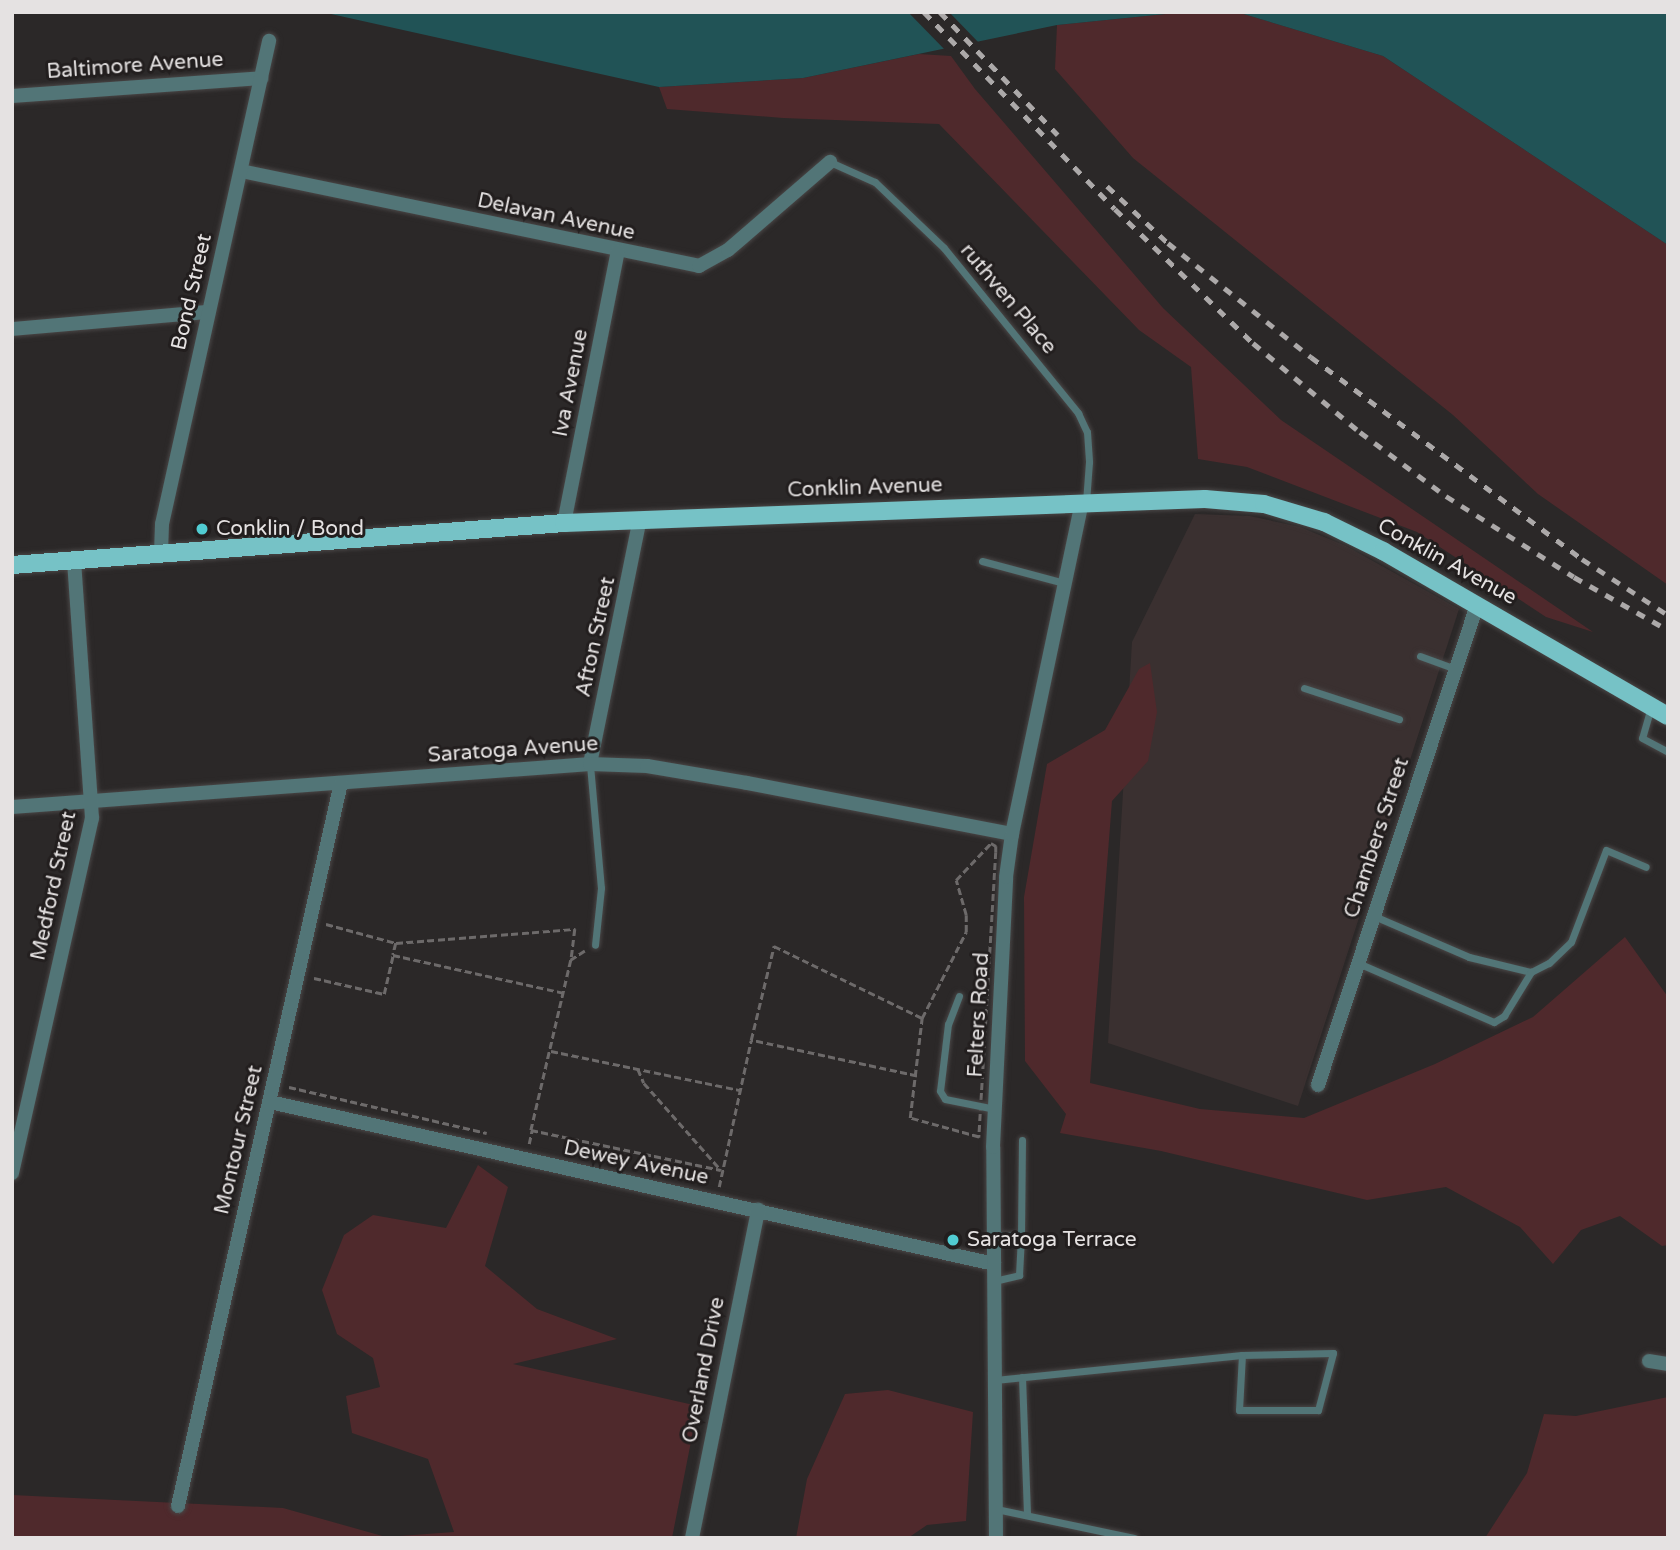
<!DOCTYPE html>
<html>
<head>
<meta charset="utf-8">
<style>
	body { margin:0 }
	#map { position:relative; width:1680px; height:1550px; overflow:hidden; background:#2b2828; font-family:"Varela Round",sans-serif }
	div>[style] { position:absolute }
	.built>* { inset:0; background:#3a3030 }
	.green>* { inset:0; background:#4f292c }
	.water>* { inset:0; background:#215356 }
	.pier>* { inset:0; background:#2b2828 }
	.path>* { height:2.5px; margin-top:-1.25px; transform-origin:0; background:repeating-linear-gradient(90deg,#6d6a6a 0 7px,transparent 0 10.5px) }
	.roads { filter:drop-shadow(0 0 2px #494646) drop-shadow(0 0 2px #494646) }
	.lane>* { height:7px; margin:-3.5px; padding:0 3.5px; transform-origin:3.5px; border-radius:3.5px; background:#527577 }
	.street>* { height:14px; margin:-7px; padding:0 7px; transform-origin:7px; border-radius:7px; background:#527577 }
	.primary>* { height:18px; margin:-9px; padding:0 9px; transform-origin:9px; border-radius:9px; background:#76c2c6 }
	.rail>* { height:5px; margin-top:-2.5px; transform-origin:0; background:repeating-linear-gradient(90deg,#aca9a9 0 9px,transparent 0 18px) }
	.dots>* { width:19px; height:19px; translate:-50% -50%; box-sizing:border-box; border:4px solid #221e1e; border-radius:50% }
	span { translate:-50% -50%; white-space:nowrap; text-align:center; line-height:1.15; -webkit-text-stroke:6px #221e1e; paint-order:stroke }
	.street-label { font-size:21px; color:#e5e2e2 }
	.poi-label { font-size:21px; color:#e5e2e2 }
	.left { translate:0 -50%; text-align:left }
	.frame { position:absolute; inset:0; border:14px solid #e5e2e2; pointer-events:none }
</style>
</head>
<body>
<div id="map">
	<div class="built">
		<i style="clip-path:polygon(1195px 514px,1250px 516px,1300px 527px,1346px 546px,1459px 609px,1298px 1106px,1108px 1043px,1132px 642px)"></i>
	</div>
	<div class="green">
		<i style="clip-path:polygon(1185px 12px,1237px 12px,1383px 56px,1668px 245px,1668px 585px,1538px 494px,1453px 415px,1133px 158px,1055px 69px,1057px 25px)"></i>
		<i style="clip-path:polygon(919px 54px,951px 56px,975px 89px,1163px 308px,1281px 420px,1593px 632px,1546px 617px,1417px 532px,1247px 467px,1198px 459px,1191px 367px,1139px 330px,939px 124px,783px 118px,667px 109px,659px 87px,803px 78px)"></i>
		<i style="clip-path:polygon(1150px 663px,1157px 712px,1148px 761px,1112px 801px,1090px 1083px,1200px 1109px,1304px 1118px,1435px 1064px,1533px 1017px,1625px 937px,1668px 997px,1668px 1245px,1662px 1246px,1620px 1216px,1581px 1230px,1553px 1264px,1520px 1227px,1446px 1187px,1367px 1200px,1161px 1151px,1060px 1133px,1066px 1114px,1025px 1061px,1024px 897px,1047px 764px,1105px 730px,1139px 669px)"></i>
		<i style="clip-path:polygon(478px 1165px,508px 1187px,485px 1266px,537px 1309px,617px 1339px,513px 1364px,698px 1406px,672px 1538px,12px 1538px,12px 1495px,283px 1508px,386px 1537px,454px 1532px,428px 1459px,352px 1433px,346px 1396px,380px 1387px,373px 1358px,337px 1334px,322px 1290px,344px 1235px,373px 1215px,446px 1228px)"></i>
		<i style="clip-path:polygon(888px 1390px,973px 1412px,966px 1521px,927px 1525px,908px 1538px,796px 1538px,807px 1479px,845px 1394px)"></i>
		<i style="clip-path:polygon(1668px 1397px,1668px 1538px,1485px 1538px,1527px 1473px,1544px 1414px,1576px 1416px)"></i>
	</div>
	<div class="water">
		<i style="clip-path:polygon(322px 12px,1185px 12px,1057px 25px,803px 78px,659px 87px)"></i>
		<i style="clip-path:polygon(1237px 12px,1668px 12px,1668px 245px,1383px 56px)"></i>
	</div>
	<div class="pier">
		<i style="clip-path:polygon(908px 12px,949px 12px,981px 45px,947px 52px)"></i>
	</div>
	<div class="path">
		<i style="left:991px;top:843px;width:6px;rotate:31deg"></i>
		<i style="left:996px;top:846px;width:6px;rotate:90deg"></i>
		<i style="left:996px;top:852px;width:286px;rotate:93.4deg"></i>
		<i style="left:979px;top:1137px;width:72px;rotate:-164.6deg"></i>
		<i style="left:910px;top:1118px;width:101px;rotate:-83.2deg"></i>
		<i style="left:922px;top:1018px;width:97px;rotate:-62.9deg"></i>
		<i style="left:966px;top:932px;width:17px;rotate:-90deg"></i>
		<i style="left:966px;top:915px;width:36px;rotate:-106deg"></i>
		<i style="left:956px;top:880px;width:51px;rotate:-46.6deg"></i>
		<i style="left:326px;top:924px;width:73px;rotate:15.2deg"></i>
		<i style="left:396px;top:943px;width:180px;rotate:-4.5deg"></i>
		<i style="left:575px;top:929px;width:31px;rotate:97deg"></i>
		<i style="left:396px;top:943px;width:12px;rotate:104deg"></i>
		<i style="left:393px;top:955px;width:175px;rotate:12.5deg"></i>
		<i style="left:585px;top:951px;width:17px;rotate:147deg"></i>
		<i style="left:571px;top:960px;width:175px;rotate:103.2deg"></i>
		<i style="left:531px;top:1130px;width:194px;rotate:11.9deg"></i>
		<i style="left:314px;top:978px;width:72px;rotate:12.9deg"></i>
		<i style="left:384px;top:994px;width:40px;rotate:-77deg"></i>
		<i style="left:551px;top:1051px;width:193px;rotate:11.7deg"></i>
		<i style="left:638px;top:1069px;width:15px;rotate:67deg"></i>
		<i style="left:644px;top:1083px;width:116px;rotate:48.5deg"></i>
		<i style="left:917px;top:1076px;width:170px;rotate:-167.8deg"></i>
		<i style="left:751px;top:1040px;width:97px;rotate:-76.3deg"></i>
		<i style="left:774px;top:946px;width:165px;rotate:25.9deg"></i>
		<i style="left:289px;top:1087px;width:203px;rotate:13.1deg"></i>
		<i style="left:529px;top:1144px;width:14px;rotate:-78deg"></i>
		<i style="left:719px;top:1187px;width:150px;rotate:-77.7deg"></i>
	</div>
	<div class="roads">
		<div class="lane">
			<i style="left:830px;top:162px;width:49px;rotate:24deg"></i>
			<i style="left:875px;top:182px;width:95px;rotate:43.7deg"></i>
			<i style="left:944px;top:248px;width:213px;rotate:50.9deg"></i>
			<i style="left:1078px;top:413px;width:21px;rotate:65deg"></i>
			<i style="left:1087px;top:432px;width:30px;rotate:86deg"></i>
			<i style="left:1089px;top:462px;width:40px;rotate:94.3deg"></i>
			<i style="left:982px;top:561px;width:85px;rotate:15deg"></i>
			<i style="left:1420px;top:656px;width:38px;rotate:20deg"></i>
			<i style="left:1304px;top:688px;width:100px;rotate:18.1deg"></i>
			<i style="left:1651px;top:707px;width:32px;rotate:106deg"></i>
			<i style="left:1642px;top:738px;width:30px;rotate:28deg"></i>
			<i style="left:590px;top:765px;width:123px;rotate:84.9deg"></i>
			<i style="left:601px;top:888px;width:57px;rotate:96deg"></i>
			<i style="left:1374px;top:916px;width:103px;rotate:23.3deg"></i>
			<i style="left:1469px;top:957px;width:64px;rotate:13.6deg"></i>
			<i style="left:1531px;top:972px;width:20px;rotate:-27deg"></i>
			<i style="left:1549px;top:963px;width:30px;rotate:-44deg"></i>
			<i style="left:1571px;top:942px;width:98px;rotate:-69.2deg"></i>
			<i style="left:1606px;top:850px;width:43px;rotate:23deg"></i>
			<i style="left:1358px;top:963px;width:148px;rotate:23.5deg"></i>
			<i style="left:1494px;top:1022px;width:12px;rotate:-31deg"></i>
			<i style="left:1504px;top:1016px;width:52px;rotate:-58.5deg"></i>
			<i style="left:959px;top:996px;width:30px;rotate:111deg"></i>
			<i style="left:948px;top:1024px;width:67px;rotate:96.8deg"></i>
			<i style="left:940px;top:1091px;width:9px;rotate:58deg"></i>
			<i style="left:945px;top:1099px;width:51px;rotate:11.3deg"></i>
			<i style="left:994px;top:1235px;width:27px;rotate:2deg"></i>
			<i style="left:1021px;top:1236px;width:96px;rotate:-89.4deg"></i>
			<i style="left:994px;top:1281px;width:26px;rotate:-13deg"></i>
			<i style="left:1019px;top:1275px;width:39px;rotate:-87deg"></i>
			<i style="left:1022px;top:1377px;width:138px;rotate:87.9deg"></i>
			<i style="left:995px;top:1380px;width:248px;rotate:-5.8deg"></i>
			<i style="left:1242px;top:1355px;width:91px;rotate:-1.3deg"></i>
			<i style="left:1333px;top:1353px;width:59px;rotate:104.7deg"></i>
			<i style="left:1318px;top:1410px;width:79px;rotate:180deg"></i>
			<i style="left:1239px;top:1410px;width:55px;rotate:-86.9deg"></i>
			<i style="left:996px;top:1509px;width:141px;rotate:11.9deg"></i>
		</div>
		<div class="street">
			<i style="left:12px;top:96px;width:250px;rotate:-4.1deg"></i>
			<i style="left:241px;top:171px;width:468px;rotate:11.7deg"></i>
			<i style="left:699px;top:266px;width:33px;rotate:-29deg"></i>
			<i style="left:728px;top:250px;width:135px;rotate:-40.8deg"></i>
			<i style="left:12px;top:329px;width:197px;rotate:-5deg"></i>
			<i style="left:564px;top:523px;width:277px;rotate:-78.8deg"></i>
			<i style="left:161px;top:553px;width:29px;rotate:-88deg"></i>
			<i style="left:162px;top:524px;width:495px;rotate:-77.5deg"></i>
			<i style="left:590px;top:764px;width:250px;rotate:-78.5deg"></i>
			<i style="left:12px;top:807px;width:580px;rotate:-4.25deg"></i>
			<i style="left:590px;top:764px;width:57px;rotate:2deg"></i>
			<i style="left:647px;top:766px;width:101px;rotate:9.6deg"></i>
			<i style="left:747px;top:783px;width:270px;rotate:10.9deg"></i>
			<i style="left:1318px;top:1085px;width:506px;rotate:-71.67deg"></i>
			<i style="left:270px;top:1102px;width:742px;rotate:12.61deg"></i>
			<i style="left:12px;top:1173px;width:364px;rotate:-77.3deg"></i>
			<i style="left:92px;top:818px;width:259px;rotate:-94deg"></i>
			<i style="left:1649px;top:1361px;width:19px;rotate:9deg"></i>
			<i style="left:178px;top:1506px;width:741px;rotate:-77.3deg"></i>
			<i style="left:692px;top:1538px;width:335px;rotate:-78.6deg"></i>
			<i style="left:996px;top:1538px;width:391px;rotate:-90.4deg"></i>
			<i style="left:993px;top:1147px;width:270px;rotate:-87.2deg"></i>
			<i style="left:1006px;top:877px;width:43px;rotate:-82.1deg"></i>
			<i style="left:1012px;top:834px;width:338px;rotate:-78.1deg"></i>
		</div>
		<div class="primary">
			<i style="left:12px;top:565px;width:554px;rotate:-4.35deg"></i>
			<i style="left:564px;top:523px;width:641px;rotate:-2.14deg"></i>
			<i style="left:1205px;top:499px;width:59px;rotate:4.8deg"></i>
			<i style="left:1264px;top:504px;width:63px;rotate:16.7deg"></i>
			<i style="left:1324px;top:522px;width:66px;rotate:26.2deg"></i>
			<i style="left:1383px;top:551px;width:329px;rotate:30.1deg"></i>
		</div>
	</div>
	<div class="rail">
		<i style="left:924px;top:12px;width:274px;rotate:45.9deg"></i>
		<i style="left:1115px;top:209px;width:192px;rotate:44.2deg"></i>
		<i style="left:1253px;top:343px;width:139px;rotate:39.8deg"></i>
		<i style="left:1360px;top:432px;width:107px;rotate:36.7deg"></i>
		<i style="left:1446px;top:496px;width:151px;rotate:32.3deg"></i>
		<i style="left:1574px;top:577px;width:108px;rotate:29.4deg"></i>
		<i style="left:940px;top:12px;width:170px;rotate:46.2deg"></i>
		<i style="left:1107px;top:186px;width:83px;rotate:43.1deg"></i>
		<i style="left:1168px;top:243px;width:183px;rotate:38.6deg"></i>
		<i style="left:1311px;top:357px;width:338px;rotate:36.7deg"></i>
		<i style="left:1582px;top:559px;width:103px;rotate:33.1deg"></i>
	</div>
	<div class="dots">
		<i style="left:202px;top:529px;background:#51ccd2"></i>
		<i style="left:953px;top:1240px;background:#51ccd2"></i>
	</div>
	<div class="street-label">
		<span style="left:135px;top:66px;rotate:-4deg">Baltimore Avenue</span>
		<span style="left:556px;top:217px;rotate:12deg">Delavan Avenue</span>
		<span style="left:192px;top:292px;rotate:-77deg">Bond Street</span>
		<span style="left:1008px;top:299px;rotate:50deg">ruthven Place</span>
		<span style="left:571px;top:383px;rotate:-79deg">Iva Avenue</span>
		<span style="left:865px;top:488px;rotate:-2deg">Conklin Avenue</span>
		<span style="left:1447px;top:562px;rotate:29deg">Conklin Avenue</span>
		<span style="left:596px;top:637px;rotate:-78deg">Afton Street</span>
		<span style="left:513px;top:750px;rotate:-4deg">Saratoga Avenue</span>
		<span style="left:1377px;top:838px;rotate:-72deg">Chambers Street</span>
		<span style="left:54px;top:886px;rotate:-78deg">Medford Street</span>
		<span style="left:979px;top:1015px;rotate:-87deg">Felters Road</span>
		<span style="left:239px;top:1140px;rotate:-77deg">Montour Street</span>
		<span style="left:636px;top:1163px;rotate:12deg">Dewey Avenue</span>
		<span style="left:704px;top:1370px;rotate:-79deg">Overland Drive</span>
	</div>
	<div class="poi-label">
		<span class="left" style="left:216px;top:529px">Conklin / Bond</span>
		<span class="left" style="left:967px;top:1240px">Saratoga Terrace</span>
	</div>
	<div class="frame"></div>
</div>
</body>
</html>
